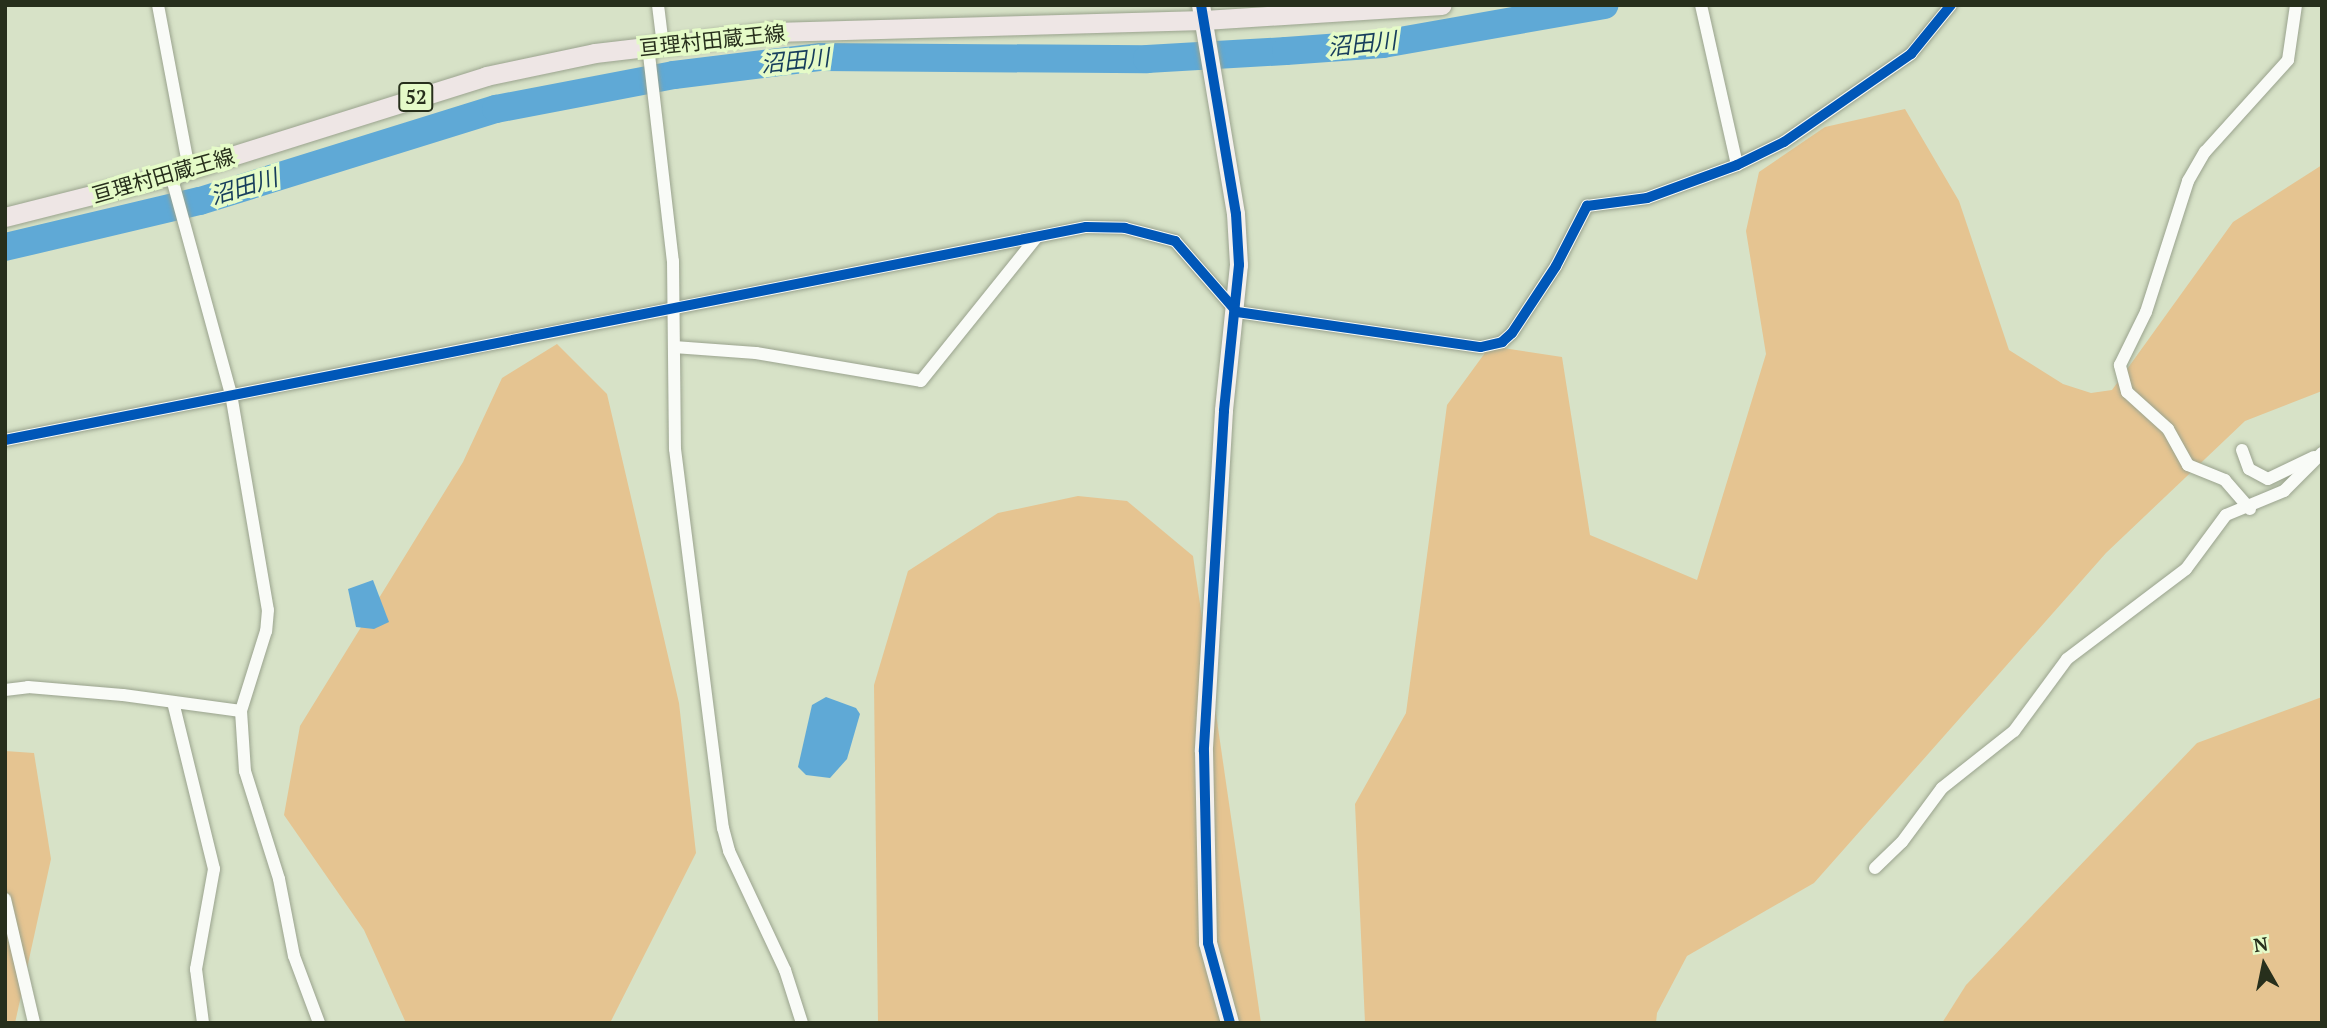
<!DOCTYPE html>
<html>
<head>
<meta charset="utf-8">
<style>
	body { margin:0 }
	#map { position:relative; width:2327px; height:1028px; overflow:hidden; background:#d7e2c7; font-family:"PT Serif","Noto Sans JP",serif }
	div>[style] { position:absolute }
	.green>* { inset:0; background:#e5c491 }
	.water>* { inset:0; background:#5fa9d6 }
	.river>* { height:28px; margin:-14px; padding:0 14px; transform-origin:14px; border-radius:14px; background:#5fa9d6 }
	.roads { filter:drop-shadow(0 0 2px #9aa38e) drop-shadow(0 0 2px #9aa38e) }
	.street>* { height:12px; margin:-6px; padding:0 6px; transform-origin:6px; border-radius:6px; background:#f9fbf7 }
	.secondary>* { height:18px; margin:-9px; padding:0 9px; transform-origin:9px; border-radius:9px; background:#f3f0ed }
	.primary>* { height:19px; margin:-9.5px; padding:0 9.5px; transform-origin:9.5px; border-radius:9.5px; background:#eee6e5 }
	.cycleway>* { height:10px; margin:-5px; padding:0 5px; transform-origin:5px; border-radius:5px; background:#0057b8 }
	span { translate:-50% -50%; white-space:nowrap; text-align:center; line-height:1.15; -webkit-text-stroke:7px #e5fbc8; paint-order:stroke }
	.shield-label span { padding:2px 5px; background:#e5fbc8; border:2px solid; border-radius:5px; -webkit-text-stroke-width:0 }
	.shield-label { font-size:19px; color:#272f1c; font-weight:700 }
	.street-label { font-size:21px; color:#272f1c }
	.water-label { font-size:23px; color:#163d5c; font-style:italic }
	.frame { position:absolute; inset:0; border:7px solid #272f1c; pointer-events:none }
	.north { position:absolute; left:2229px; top:930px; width:70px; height:70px; -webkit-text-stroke:5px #e5fbc8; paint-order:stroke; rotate:351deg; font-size:19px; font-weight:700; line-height:28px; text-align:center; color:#272f1c }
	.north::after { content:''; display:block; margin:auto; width:24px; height:32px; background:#272f1c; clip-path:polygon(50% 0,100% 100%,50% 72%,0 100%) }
</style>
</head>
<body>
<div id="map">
	<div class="green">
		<i style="clip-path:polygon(1905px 109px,1959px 201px,2009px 350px,2063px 384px,2091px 393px,2112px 390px,2233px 222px,2322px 165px,2322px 391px,2245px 421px,2106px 553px,1814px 883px,1687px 956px,1657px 1013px,1656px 1023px,1365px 1023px,1355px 804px,1406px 713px,1447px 405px,1490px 346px,1562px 357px,1590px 535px,1697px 580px,1766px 354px,1746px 231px,1759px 172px,1825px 127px)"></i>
		<i style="clip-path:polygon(557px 344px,607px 394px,679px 703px,696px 853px,610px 1023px,406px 1023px,364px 930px,284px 815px,300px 726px,463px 462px,502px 378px)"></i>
		<i style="clip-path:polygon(1078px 496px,1127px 501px,1193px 556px,1261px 1023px,878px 1023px,874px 685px,908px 571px,998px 513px)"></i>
		<i style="clip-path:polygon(2322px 697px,2322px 1023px,1942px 1023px,1966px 985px,2197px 743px)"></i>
		<i style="clip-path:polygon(5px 751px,34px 753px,51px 859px,15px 1023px,5px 1023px)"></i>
	</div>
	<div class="water">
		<i style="clip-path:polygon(373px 580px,389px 622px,374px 629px,356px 627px,348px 589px)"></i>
		<i style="clip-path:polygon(826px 697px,856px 708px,860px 714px,847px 759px,830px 778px,806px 775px,798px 767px,812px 705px)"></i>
	</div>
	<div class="river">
		<i style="left:5px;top:247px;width:200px;rotate:-13.3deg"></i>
		<i style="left:200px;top:201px;width:310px;rotate:-17.3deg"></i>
		<i style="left:496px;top:109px;width:181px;rotate:-10.8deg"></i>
		<i style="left:674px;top:75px;width:148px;rotate:-7deg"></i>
		<i style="left:821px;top:57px;width:326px;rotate:0.4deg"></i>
		<i style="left:1147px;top:59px;width:139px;rotate:-3.3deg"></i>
		<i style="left:1286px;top:51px;width:97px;rotate:-4.1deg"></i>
		<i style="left:1383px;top:44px;width:225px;rotate:-10deg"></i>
	</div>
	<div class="roads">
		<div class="street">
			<i style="left:158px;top:5px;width:167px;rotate:79.3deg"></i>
			<i style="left:658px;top:5px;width:39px;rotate:83deg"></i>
			<i style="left:1701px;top:5px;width:164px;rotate:77.3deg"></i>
			<i style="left:648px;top:46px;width:216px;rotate:83.4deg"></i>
			<i style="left:673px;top:261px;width:188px;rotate:89.4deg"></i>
			<i style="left:675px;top:449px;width:382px;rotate:82.8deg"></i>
			<i style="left:723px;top:828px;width:24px;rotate:75deg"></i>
			<i style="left:729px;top:851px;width:132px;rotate:64.8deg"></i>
			<i style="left:785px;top:970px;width:56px;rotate:72.2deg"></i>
			<i style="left:171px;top:175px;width:227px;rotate:74.7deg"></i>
			<i style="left:231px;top:394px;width:219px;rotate:80.3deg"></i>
			<i style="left:268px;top:610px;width:21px;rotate:95deg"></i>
			<i style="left:266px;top:631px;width:84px;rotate:107.4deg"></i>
			<i style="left:241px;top:711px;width:60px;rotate:86.2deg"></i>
			<i style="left:245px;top:771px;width:113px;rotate:72.5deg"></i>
			<i style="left:279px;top:879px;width:78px;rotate:79deg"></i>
			<i style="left:294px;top:956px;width:72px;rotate:69.5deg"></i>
			<i style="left:674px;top:347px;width:82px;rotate:4.2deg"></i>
			<i style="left:756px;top:353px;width:167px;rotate:9.6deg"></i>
			<i style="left:921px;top:381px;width:184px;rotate:-51.2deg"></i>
			<i style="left:5px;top:440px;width:1102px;rotate:-11.15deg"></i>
			<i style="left:1086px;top:227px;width:39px;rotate:1deg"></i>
			<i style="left:1125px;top:228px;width:52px;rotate:14.6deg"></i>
			<i style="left:1175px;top:241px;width:94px;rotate:48.9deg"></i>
			<i style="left:1237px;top:312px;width:246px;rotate:8.2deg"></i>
			<i style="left:1481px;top:347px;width:22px;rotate:-13deg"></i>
			<i style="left:1502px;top:342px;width:13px;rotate:-42deg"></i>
			<i style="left:1512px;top:333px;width:80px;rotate:-56.7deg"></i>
			<i style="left:1556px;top:266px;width:68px;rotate:-62.7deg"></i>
			<i style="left:1587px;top:206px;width:61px;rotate:-7.6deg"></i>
			<i style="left:1647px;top:198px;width:96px;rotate:-20.1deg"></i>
			<i style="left:1737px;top:165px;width:52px;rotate:-26.1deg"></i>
			<i style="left:1784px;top:142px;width:155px;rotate:-34.7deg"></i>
			<i style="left:1911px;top:54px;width:63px;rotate:-50.8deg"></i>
			<i style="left:2242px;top:450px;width:20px;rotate:70deg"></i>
			<i style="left:2249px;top:469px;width:21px;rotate:28deg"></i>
			<i style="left:2268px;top:479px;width:51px;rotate:-25.6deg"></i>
			<i style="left:2250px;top:509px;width:38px;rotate:-131deg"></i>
			<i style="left:2225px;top:480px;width:40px;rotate:-158deg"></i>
			<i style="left:2188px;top:465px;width:41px;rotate:-119.1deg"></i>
			<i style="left:2168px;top:429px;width:55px;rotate:-137.9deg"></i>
			<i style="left:2127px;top:392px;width:28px;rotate:-105deg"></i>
			<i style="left:2120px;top:365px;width:59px;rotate:-63.9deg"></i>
			<i style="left:2146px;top:312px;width:138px;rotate:-72.2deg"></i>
			<i style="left:2188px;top:181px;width:34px;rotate:-60deg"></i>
			<i style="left:2205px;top:152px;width:124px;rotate:-47.9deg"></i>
			<i style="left:2288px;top:60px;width:56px;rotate:-81.7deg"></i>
			<i style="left:5px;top:690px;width:23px;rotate:-7deg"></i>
			<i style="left:28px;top:687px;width:95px;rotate:4.8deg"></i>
			<i style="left:123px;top:695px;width:119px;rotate:7.7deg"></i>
			<i style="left:173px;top:702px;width:172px;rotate:76.2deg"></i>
			<i style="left:214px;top:869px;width:102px;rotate:100.2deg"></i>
			<i style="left:196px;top:969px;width:54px;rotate:82.6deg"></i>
			<i style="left:1875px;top:868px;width:37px;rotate:-44deg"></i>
			<i style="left:1902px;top:842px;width:67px;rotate:-53.5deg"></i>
			<i style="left:1942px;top:788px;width:92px;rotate:-38.4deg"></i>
			<i style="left:2014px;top:731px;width:89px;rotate:-53.6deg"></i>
			<i style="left:2067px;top:659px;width:149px;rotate:-37.1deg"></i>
			<i style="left:2186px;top:569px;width:67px;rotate:-53.5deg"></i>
			<i style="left:2226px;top:515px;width:63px;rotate:-22.5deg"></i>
			<i style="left:2284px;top:491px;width:54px;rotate:-45deg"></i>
			<i style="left:5px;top:899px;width:127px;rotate:76.8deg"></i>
		</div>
		<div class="secondary">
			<i style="left:1201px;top:5px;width:212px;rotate:80.5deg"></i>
			<i style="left:1236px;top:214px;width:51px;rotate:86.6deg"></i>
			<i style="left:1239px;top:265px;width:147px;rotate:95.9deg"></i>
			<i style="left:1224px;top:411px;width:341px;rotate:93.4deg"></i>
			<i style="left:1204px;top:751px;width:192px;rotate:88.8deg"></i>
			<i style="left:1208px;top:943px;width:83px;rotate:74.6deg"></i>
		</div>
		<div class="primary">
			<i style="left:5px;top:217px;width:171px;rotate:-14.2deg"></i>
			<i style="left:171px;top:175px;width:330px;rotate:-17.4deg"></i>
			<i style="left:486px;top:76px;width:111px;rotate:-11.9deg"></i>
			<i style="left:595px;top:53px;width:179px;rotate:-6.7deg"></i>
			<i style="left:773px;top:32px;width:431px;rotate:-1.6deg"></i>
			<i style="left:1204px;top:20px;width:238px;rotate:-3.6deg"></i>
		</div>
	</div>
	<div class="cycleway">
		<i style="left:1201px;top:5px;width:212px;rotate:80.5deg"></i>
		<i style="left:1236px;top:214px;width:51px;rotate:86.6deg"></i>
		<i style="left:1239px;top:265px;width:147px;rotate:95.9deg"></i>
		<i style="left:1224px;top:411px;width:341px;rotate:93.4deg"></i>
		<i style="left:1204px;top:751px;width:192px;rotate:88.8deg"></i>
		<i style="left:1208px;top:943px;width:83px;rotate:74.6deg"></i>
		<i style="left:5px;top:440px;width:1102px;rotate:-11.15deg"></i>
		<i style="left:1086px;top:227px;width:39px;rotate:1deg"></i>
		<i style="left:1125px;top:228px;width:52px;rotate:14.6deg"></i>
		<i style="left:1175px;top:241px;width:94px;rotate:48.9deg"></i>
		<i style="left:1237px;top:312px;width:246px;rotate:8.2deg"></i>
		<i style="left:1481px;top:347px;width:22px;rotate:-13deg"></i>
		<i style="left:1502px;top:342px;width:13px;rotate:-42deg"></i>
		<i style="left:1512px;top:333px;width:80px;rotate:-56.7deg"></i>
		<i style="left:1556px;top:266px;width:68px;rotate:-62.7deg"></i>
		<i style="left:1587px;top:206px;width:61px;rotate:-7.6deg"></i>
		<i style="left:1647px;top:198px;width:96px;rotate:-20.1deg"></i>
		<i style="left:1737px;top:165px;width:52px;rotate:-26.1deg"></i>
		<i style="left:1784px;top:142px;width:155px;rotate:-34.7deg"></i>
		<i style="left:1911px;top:54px;width:63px;rotate:-50.8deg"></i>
	</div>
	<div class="shield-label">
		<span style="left:416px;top:97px">52</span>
	</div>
	<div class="street-label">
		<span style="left:712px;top:40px;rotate:-6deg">亘理村田蔵王線</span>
		<span style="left:163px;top:175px;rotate:-16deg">亘理村田蔵王線</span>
	</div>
	<div class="water-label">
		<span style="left:1362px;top:44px;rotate:-6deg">沼田川</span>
		<span style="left:795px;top:61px;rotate:-6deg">沼田川</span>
		<span style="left:244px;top:187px;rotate:-17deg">沼田川</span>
	</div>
	<div class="frame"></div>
	<div class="north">N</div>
</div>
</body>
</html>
